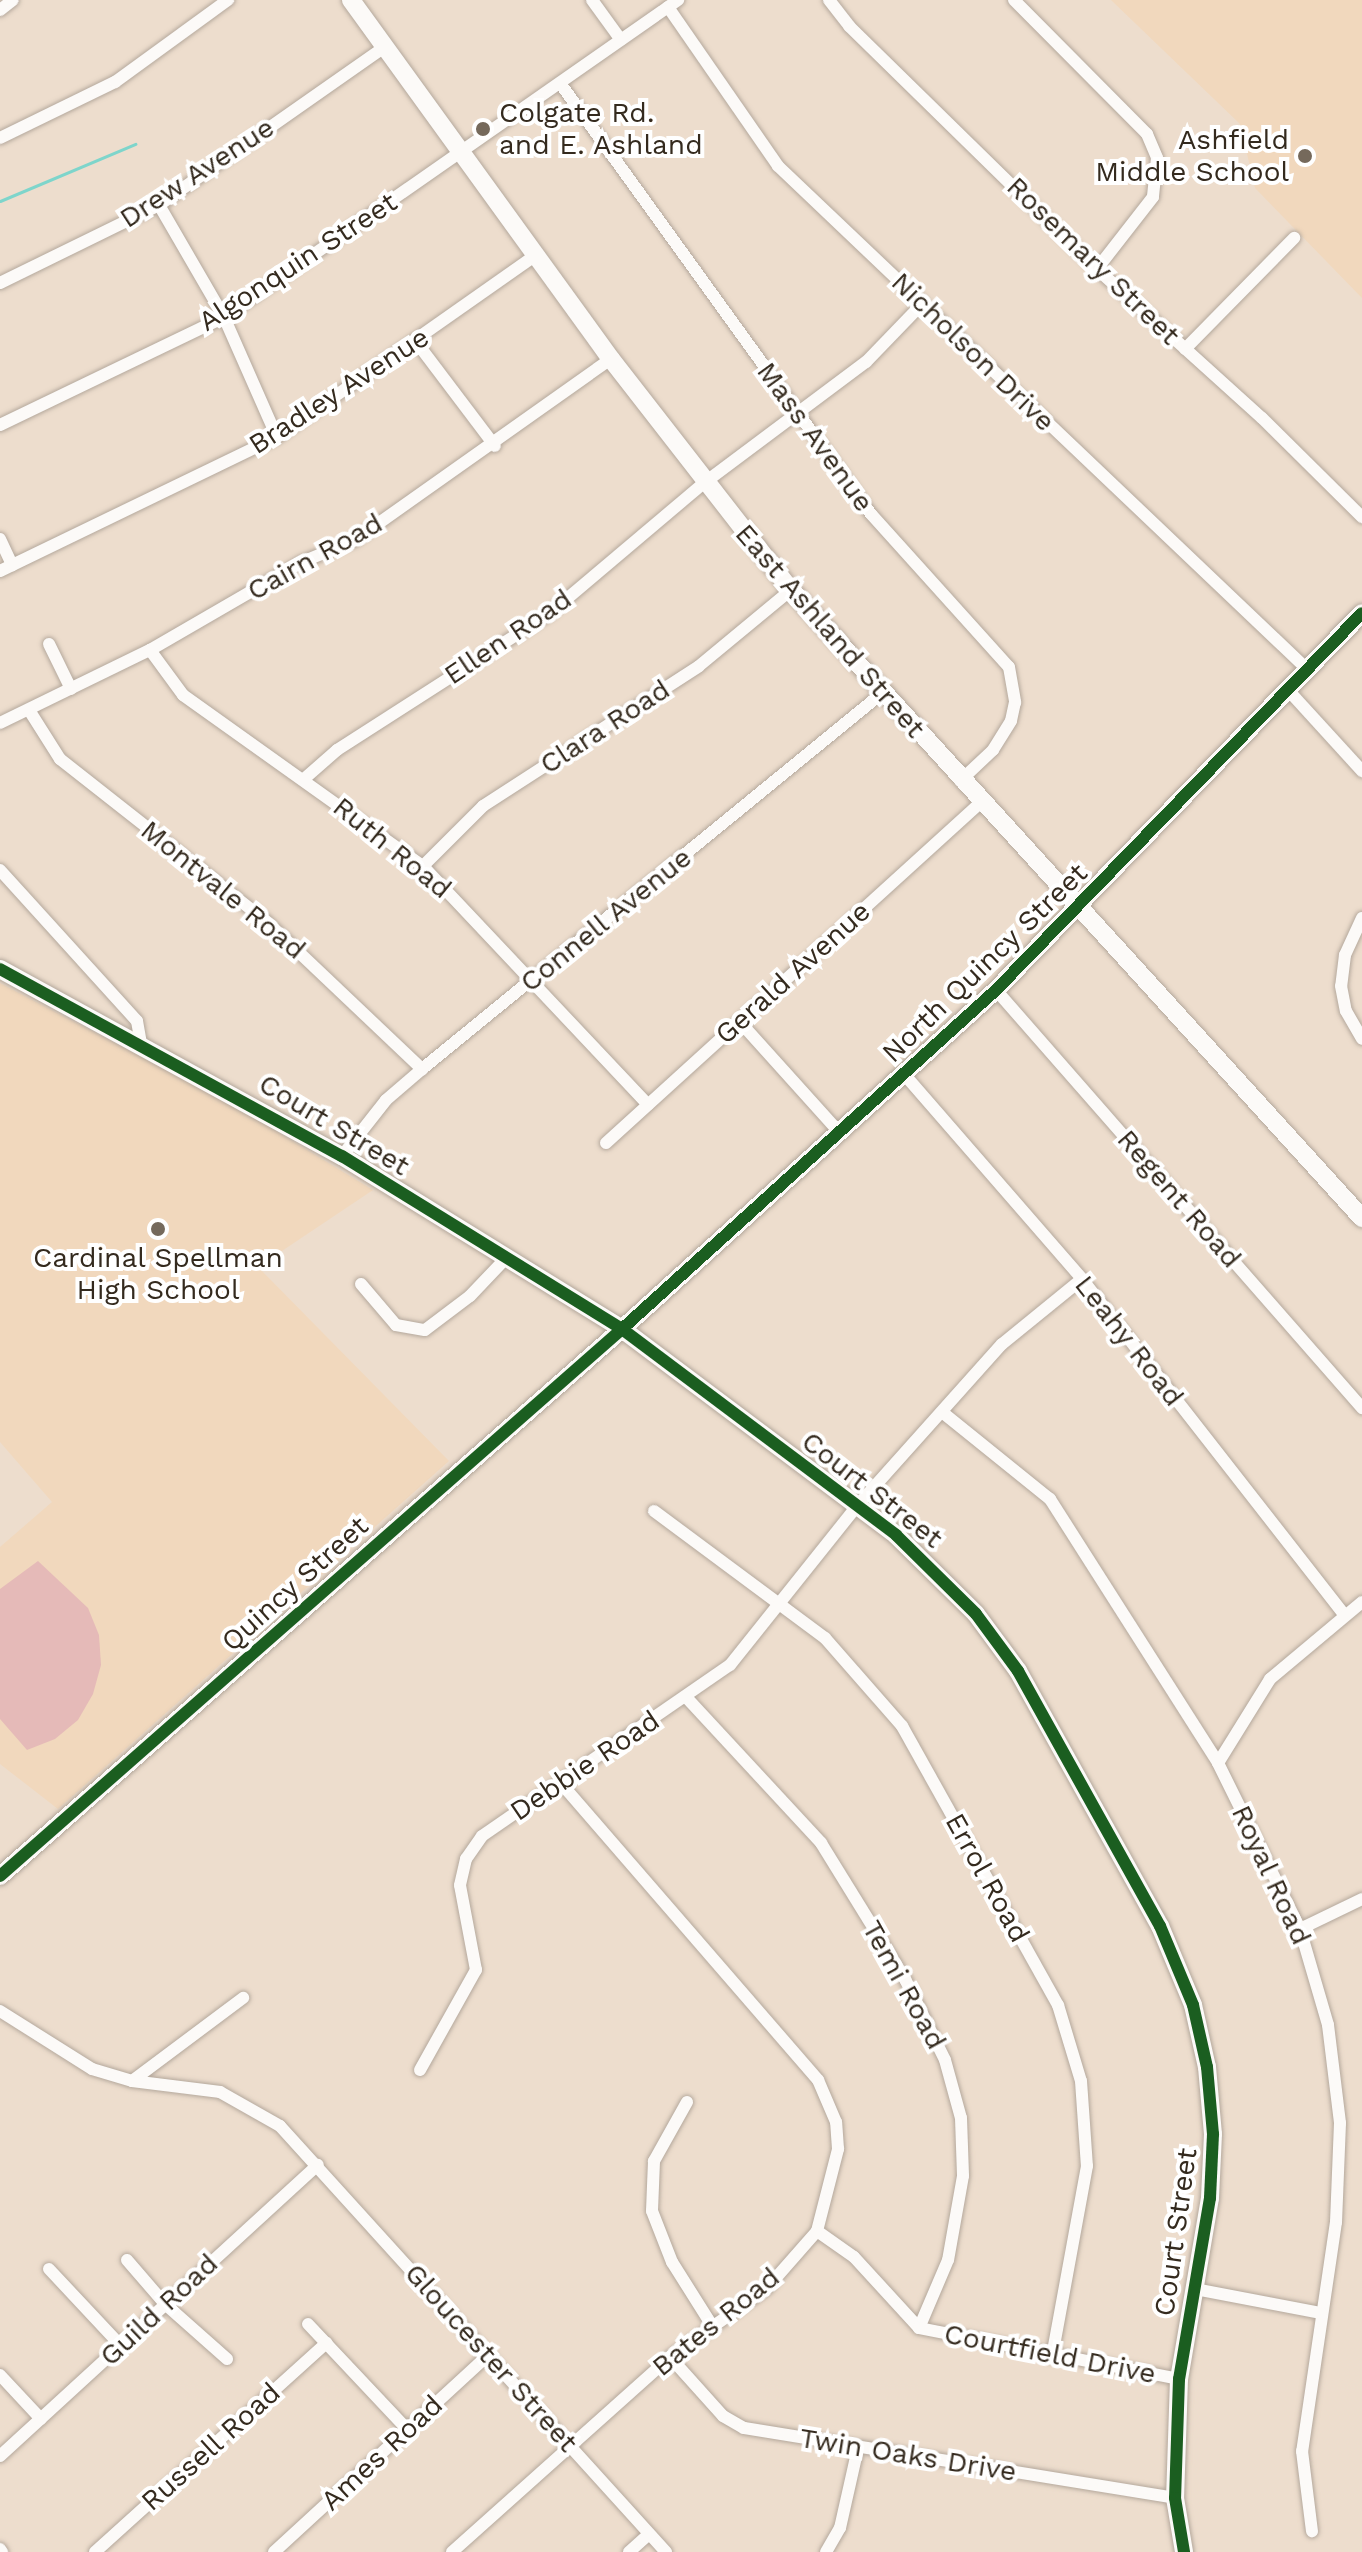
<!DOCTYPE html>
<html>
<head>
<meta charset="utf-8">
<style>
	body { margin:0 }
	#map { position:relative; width:1362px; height:2552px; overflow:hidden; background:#edddcd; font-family:"Work Sans",sans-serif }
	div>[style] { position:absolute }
	.built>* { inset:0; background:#f1d8bd }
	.green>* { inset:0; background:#e5bab8 }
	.stream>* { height:3px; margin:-1.5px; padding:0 1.5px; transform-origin:1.5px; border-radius:1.5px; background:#7ed5cb }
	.roads { filter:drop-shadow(0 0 2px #b4a89c) drop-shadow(0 0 2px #b4a89c) }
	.street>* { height:12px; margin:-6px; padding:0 6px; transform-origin:6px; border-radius:6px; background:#fcfaf8 }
	.secondary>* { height:18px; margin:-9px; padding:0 9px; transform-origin:9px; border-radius:9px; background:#fcfaf8 }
	.cycleway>* { height:12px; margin:-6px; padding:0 6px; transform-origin:6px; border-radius:6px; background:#1b5e20 }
	.dots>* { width:22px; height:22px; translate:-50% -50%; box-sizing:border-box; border:4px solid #fff; border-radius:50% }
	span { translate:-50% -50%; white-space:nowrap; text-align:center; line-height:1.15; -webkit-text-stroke:8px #fff; paint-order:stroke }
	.poi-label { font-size:28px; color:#342a1e }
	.left { translate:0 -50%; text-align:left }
	.right { translate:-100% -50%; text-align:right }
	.street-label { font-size:28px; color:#342a1e }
</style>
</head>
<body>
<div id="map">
	<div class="built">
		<i style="clip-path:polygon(1111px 0,1362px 0,1362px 298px,1255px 188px,1240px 124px)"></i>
		<i style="clip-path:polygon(0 983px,233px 1105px,373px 1190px,258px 1267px,449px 1461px,58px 1809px,0 1764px,0 1547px,52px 1502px,0 1442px)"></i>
	</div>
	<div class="green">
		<i style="clip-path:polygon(38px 1561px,88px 1608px,99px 1635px,101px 1665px,93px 1694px,78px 1720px,55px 1739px,27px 1750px,0 1719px,0 1589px)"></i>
	</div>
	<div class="stream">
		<i style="left:0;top:201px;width:147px;rotate:-22.9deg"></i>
	</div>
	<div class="roads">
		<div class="street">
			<i style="left:592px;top:0;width:49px;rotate:54.1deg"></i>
			<i style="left:829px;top:0;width:33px;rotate:52deg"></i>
			<i style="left:849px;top:26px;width:347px;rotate:44.4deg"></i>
			<i style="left:1097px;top:269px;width:222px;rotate:42.1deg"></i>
			<i style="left:1262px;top:418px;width:141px;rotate:44.7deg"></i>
			<i style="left:1014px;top:0;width:189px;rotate:45.2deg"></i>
			<i style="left:1147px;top:134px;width:26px;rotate:67deg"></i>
			<i style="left:1157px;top:158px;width:39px;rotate:96deg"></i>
			<i style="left:1153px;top:197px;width:91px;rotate:127.9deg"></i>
			<i style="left:668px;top:7px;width:193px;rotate:55.3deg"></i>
			<i style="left:778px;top:166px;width:731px;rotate:43.56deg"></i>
			<i style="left:0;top:10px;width:16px;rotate:-38deg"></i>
			<i style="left:560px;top:83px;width:531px;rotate:54.19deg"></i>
			<i style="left:871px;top:514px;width:206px;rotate:48deg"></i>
			<i style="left:1009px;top:667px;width:36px;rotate:80deg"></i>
			<i style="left:1015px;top:702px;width:19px;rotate:102deg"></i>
			<i style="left:1011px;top:721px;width:34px;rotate:122deg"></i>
			<i style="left:993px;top:750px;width:45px;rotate:136.8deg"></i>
			<i style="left:0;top:138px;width:128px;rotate:-26deg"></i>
			<i style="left:115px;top:82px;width:140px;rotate:-36deg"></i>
			<i style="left:159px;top:205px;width:129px;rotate:59.9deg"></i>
			<i style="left:224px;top:317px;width:131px;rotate:66.2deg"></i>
			<i style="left:0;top:283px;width:177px;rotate:-26.1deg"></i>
			<i style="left:159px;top:205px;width:276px;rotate:-35deg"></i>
			<i style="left:417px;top:343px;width:129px;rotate:52.9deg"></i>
			<i style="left:1185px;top:349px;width:156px;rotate:-45.5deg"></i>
			<i style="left:0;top:425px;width:249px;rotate:-25.7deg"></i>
			<i style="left:224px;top:317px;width:554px;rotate:-34.92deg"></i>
			<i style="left:0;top:539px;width:29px;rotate:65deg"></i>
			<i style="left:0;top:571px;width:308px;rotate:-25.8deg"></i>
			<i style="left:277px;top:437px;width:317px;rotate:-35.1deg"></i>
			<i style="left:49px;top:644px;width:50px;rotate:63.9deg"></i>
			<i style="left:150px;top:650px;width:56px;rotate:53.7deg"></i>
			<i style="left:183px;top:695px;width:295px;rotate:35.5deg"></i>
			<i style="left:423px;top:866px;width:328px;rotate:46.7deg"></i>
			<i style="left:1288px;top:690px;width:110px;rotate:47.6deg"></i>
			<i style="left:29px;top:710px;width:58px;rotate:57.7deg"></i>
			<i style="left:60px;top:759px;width:263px;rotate:38.2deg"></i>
			<i style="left:267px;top:922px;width:214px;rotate:43.5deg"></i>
			<i style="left:0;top:723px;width:167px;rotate:-26deg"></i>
			<i style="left:150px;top:650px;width:176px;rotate:-30.1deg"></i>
			<i style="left:302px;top:562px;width:57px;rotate:-22.5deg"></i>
			<i style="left:355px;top:540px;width:314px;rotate:-35.3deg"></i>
			<i style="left:304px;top:779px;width:44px;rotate:-41.3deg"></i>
			<i style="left:337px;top:750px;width:253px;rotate:-32.7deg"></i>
			<i style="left:550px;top:613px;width:202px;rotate:-40.2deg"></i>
			<i style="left:704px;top:483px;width:202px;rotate:-36.8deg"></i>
			<i style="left:866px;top:362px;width:81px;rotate:-46deg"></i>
			<i style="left:423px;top:866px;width:85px;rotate:-45deg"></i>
			<i style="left:483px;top:806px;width:257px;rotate:-32.9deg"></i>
			<i style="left:699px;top:666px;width:119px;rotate:-39.6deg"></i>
			<i style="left:0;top:870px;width:204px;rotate:47.8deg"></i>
			<i style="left:137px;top:1021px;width:22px;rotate:80deg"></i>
			<i style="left:1362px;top:918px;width:41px;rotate:114.7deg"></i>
			<i style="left:1345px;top:955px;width:31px;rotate:97deg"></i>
			<i style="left:1341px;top:986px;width:25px;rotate:79deg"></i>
			<i style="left:1346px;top:1011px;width:32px;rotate:60deg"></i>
			<i style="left:996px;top:990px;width:556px;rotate:48.79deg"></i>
			<i style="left:740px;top:1022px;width:148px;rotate:48deg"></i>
			<i style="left:904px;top:1074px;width:271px;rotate:49deg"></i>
			<i style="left:1082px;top:1279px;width:427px;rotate:52deg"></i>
			<i style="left:606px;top:1143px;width:505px;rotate:-42.27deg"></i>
			<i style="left:342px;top:1156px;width:71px;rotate:-51.8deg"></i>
			<i style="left:386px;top:1100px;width:48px;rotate:-40.7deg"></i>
			<i style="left:422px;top:1069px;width:593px;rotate:-39.25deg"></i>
			<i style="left:361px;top:1284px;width:54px;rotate:49.5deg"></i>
			<i style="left:396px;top:1325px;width:29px;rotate:10deg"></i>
			<i style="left:425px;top:1330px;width:56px;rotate:-37.1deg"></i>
			<i style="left:470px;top:1296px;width:52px;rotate:-46.5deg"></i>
			<i style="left:942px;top:1412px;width:139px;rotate:38.9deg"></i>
			<i style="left:1050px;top:1499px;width:313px;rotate:57.5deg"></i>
			<i style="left:1218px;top:1763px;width:185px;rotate:63.7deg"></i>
			<i style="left:1300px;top:1929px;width:100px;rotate:73.7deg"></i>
			<i style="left:1328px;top:2025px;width:99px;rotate:83deg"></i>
			<i style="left:1340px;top:2123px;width:99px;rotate:92.3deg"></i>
			<i style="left:1336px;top:2222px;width:232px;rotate:98.4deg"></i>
			<i style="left:1302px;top:2451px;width:81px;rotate:82.9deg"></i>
			<i style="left:654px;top:1511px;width:213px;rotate:36.6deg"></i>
			<i style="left:825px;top:1638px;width:117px;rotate:48.8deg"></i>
			<i style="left:902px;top:1726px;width:320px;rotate:60.8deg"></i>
			<i style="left:1058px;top:2005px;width:79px;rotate:73.2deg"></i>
			<i style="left:1081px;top:2081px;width:85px;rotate:86deg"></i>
			<i style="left:1087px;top:2166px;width:194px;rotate:100.4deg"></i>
			<i style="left:686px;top:1697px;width:199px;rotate:47.2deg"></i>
			<i style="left:821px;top:1843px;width:160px;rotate:58.3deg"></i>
			<i style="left:905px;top:1979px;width:90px;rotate:63.7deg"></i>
			<i style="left:945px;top:2060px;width:60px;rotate:74.6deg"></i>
			<i style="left:961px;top:2118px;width:58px;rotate:88deg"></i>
			<i style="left:963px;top:2176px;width:85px;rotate:100.1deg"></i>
			<i style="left:948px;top:2260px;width:74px;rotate:113.1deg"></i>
			<i style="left:1218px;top:1763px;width:99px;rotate:-58.2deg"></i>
			<i style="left:1270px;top:1679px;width:120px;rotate:-39.9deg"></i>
			<i style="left:1300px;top:1929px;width:69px;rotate:-25.8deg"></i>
			<i style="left:0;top:2011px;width:109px;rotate:32.2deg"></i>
			<i style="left:92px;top:2069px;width:42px;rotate:16.7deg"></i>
			<i style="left:132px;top:2081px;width:89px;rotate:7.1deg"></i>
			<i style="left:220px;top:2092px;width:69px;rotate:29.5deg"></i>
			<i style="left:280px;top:2126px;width:575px;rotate:47.82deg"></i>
			<i style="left:420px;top:2070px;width:115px;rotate:-60.8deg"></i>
			<i style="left:476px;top:1970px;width:86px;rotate:-100.7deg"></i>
			<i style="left:460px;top:1885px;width:27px;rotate:-77deg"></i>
			<i style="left:466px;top:1859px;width:28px;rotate:-55deg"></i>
			<i style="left:482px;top:1836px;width:301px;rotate:-34.6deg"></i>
			<i style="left:730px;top:1665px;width:203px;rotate:-51.4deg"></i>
			<i style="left:857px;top:1506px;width:217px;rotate:-48.2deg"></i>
			<i style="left:1002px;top:1344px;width:103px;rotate:-39.1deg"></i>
			<i style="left:132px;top:2081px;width:139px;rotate:-36.8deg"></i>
			<i style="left:687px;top:2102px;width:68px;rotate:119.2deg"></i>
			<i style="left:654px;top:2161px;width:50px;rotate:92.3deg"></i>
			<i style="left:652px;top:2211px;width:55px;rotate:68.6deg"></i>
			<i style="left:672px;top:2262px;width:73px;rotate:57.8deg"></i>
			<i style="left:817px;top:2231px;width:45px;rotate:35.1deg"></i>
			<i style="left:854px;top:2257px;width:96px;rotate:47.5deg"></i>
			<i style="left:919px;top:2328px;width:265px;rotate:11.1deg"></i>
			<i style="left:127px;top:2260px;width:58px;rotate:49.2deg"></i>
			<i style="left:165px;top:2304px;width:83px;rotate:41.6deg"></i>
			<i style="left:49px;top:2269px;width:104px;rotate:46.9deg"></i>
			<i style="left:1195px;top:2289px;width:128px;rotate:10.8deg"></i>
			<i style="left:308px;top:2324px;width:144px;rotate:46.7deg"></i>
			<i style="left:670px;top:2357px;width:79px;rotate:48.1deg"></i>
			<i style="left:723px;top:2416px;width:24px;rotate:30deg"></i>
			<i style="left:744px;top:2428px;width:437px;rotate:9.2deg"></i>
			<i style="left:0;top:2375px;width:60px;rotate:47deg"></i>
			<i style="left:0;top:2456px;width:431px;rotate:-42.5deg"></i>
			<i style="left:0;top:2549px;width:4px;rotate:56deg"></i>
			<i style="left:95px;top:2552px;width:312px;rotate:-42.1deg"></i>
			<i style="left:274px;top:2552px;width:292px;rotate:-42.6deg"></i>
			<i style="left:452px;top:2552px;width:292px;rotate:-41.8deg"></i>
			<i style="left:670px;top:2357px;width:119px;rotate:-35.4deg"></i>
			<i style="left:767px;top:2288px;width:76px;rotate:-48.7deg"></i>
			<i style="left:817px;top:2231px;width:85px;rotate:-75.6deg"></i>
			<i style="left:838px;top:2149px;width:27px;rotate:-94deg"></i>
			<i style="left:836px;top:2122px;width:46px;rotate:-113.2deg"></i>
			<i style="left:818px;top:2080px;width:393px;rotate:-130.9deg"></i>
			<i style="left:629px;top:2552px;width:27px;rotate:-42deg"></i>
			<i style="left:826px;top:2552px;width:28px;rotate:-60deg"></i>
			<i style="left:840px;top:2528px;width:82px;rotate:-77.3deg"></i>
		</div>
		<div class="secondary">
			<i style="left:351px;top:0;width:443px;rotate:54.1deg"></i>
			<i style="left:611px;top:359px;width:293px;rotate:52.1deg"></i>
			<i style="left:791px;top:590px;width:849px;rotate:47.72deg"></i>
			<i style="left:0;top:969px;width:390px;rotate:28.7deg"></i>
			<i style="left:342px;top:1156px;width:329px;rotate:31.7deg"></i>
			<i style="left:622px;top:1329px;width:343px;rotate:36.9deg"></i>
			<i style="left:896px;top:1535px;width:112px;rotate:44.6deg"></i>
			<i style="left:976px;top:1614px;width:71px;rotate:53.6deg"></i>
			<i style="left:1018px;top:1671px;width:292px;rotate:60.9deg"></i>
			<i style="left:1160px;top:1926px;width:86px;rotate:67.3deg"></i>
			<i style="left:1193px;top:2005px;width:64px;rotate:77.3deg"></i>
			<i style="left:1207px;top:2067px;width:67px;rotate:84.9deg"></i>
			<i style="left:1213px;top:2134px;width:64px;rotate:92.7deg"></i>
			<i style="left:1210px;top:2198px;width:184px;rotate:99.7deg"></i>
			<i style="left:1179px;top:2379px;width:119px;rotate:91.9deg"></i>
			<i style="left:1175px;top:2498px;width:55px;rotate:80.5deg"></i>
			<i style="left:0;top:1876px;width:828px;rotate:-41.33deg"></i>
			<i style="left:622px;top:1329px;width:505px;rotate:-42.19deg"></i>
			<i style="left:996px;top:990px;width:525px;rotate:-45.85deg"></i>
		</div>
	</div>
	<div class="cycleway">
		<i style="left:0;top:969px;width:390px;rotate:28.7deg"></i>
		<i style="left:342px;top:1156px;width:329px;rotate:31.7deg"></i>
		<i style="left:622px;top:1329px;width:343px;rotate:36.9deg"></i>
		<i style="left:896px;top:1535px;width:112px;rotate:44.6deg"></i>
		<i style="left:976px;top:1614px;width:71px;rotate:53.6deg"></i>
		<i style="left:1018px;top:1671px;width:292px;rotate:60.9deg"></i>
		<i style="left:1160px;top:1926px;width:86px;rotate:67.3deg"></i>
		<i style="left:1193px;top:2005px;width:64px;rotate:77.3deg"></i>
		<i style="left:1207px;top:2067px;width:67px;rotate:84.9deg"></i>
		<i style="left:1213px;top:2134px;width:64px;rotate:92.7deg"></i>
		<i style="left:1210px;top:2198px;width:184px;rotate:99.7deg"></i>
		<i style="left:1179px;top:2379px;width:119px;rotate:91.9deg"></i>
		<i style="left:1175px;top:2498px;width:55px;rotate:80.5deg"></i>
		<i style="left:0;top:1876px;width:828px;rotate:-41.33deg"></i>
		<i style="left:622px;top:1329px;width:505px;rotate:-42.19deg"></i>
		<i style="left:996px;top:990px;width:525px;rotate:-45.85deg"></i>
	</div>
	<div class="dots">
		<i style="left:483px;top:129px;background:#75695b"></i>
		<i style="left:1305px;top:156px;background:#75695b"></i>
		<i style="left:158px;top:1229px;background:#75695b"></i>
	</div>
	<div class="poi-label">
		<span class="left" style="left:499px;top:129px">Colgate Rd.<br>and E. Ashland</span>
		<span class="right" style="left:1289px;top:156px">Ashfield<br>Middle School</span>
		<span style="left:158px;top:1274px">Cardinal Spellman<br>High School</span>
	</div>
	<div class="street-label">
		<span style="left:197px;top:173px;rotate:-33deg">Drew Avenue</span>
		<span style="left:1093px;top:261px;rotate:44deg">Rosemary Street</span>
		<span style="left:298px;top:262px;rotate:-33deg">Algonquin Street</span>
		<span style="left:973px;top:352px;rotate:44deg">Nicholson Drive</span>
		<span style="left:339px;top:391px;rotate:-33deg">Bradley Avenue</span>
		<span style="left:815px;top:437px;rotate:54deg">Mass Avenue</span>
		<span style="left:315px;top:557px;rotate:-29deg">Cairn Road</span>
		<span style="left:830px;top:631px;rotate:49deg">East Ashland Street</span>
		<span style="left:508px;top:637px;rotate:-34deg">Ellen Road</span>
		<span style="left:605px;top:727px;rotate:-33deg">Clara Road</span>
		<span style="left:392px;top:848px;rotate:39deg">Ruth Road</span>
		<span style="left:223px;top:890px;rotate:39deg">Montvale Road</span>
		<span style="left:606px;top:920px;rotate:-39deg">Connell Avenue</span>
		<span style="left:985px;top:963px;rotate:-44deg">North Quincy Street</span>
		<span style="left:793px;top:973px;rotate:-42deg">Gerald Avenue</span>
		<span style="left:334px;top:1125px;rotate:31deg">Court Street</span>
		<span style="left:1179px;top:1199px;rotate:49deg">Regent Road</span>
		<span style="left:1129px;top:1341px;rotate:52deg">Leahy Road</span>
		<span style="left:872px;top:1490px;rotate:38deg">Court Street</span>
		<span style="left:295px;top:1584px;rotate:-42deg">Quincy Street</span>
		<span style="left:585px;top:1766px;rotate:-34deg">Debbie Road</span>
		<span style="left:1271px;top:1875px;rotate:65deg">Royal Road</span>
		<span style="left:987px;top:1878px;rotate:61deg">Errol Road</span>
		<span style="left:904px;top:1985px;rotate:61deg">Temi Road</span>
		<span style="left:1176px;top:2232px;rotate:-82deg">Court Street</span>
		<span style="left:159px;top:2310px;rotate:-43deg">Guild Road</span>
		<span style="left:716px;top:2322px;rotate:-39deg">Bates Road</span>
		<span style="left:1050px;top:2354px;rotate:11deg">Courtfield Drive</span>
		<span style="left:491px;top:2358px;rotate:48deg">Gloucester Street</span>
		<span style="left:211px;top:2447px;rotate:-42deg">Russell Road</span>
		<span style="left:382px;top:2453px;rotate:-43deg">Ames Road</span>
		<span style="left:908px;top:2455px;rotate:9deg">Twin Oaks Drive</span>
	</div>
</div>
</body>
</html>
